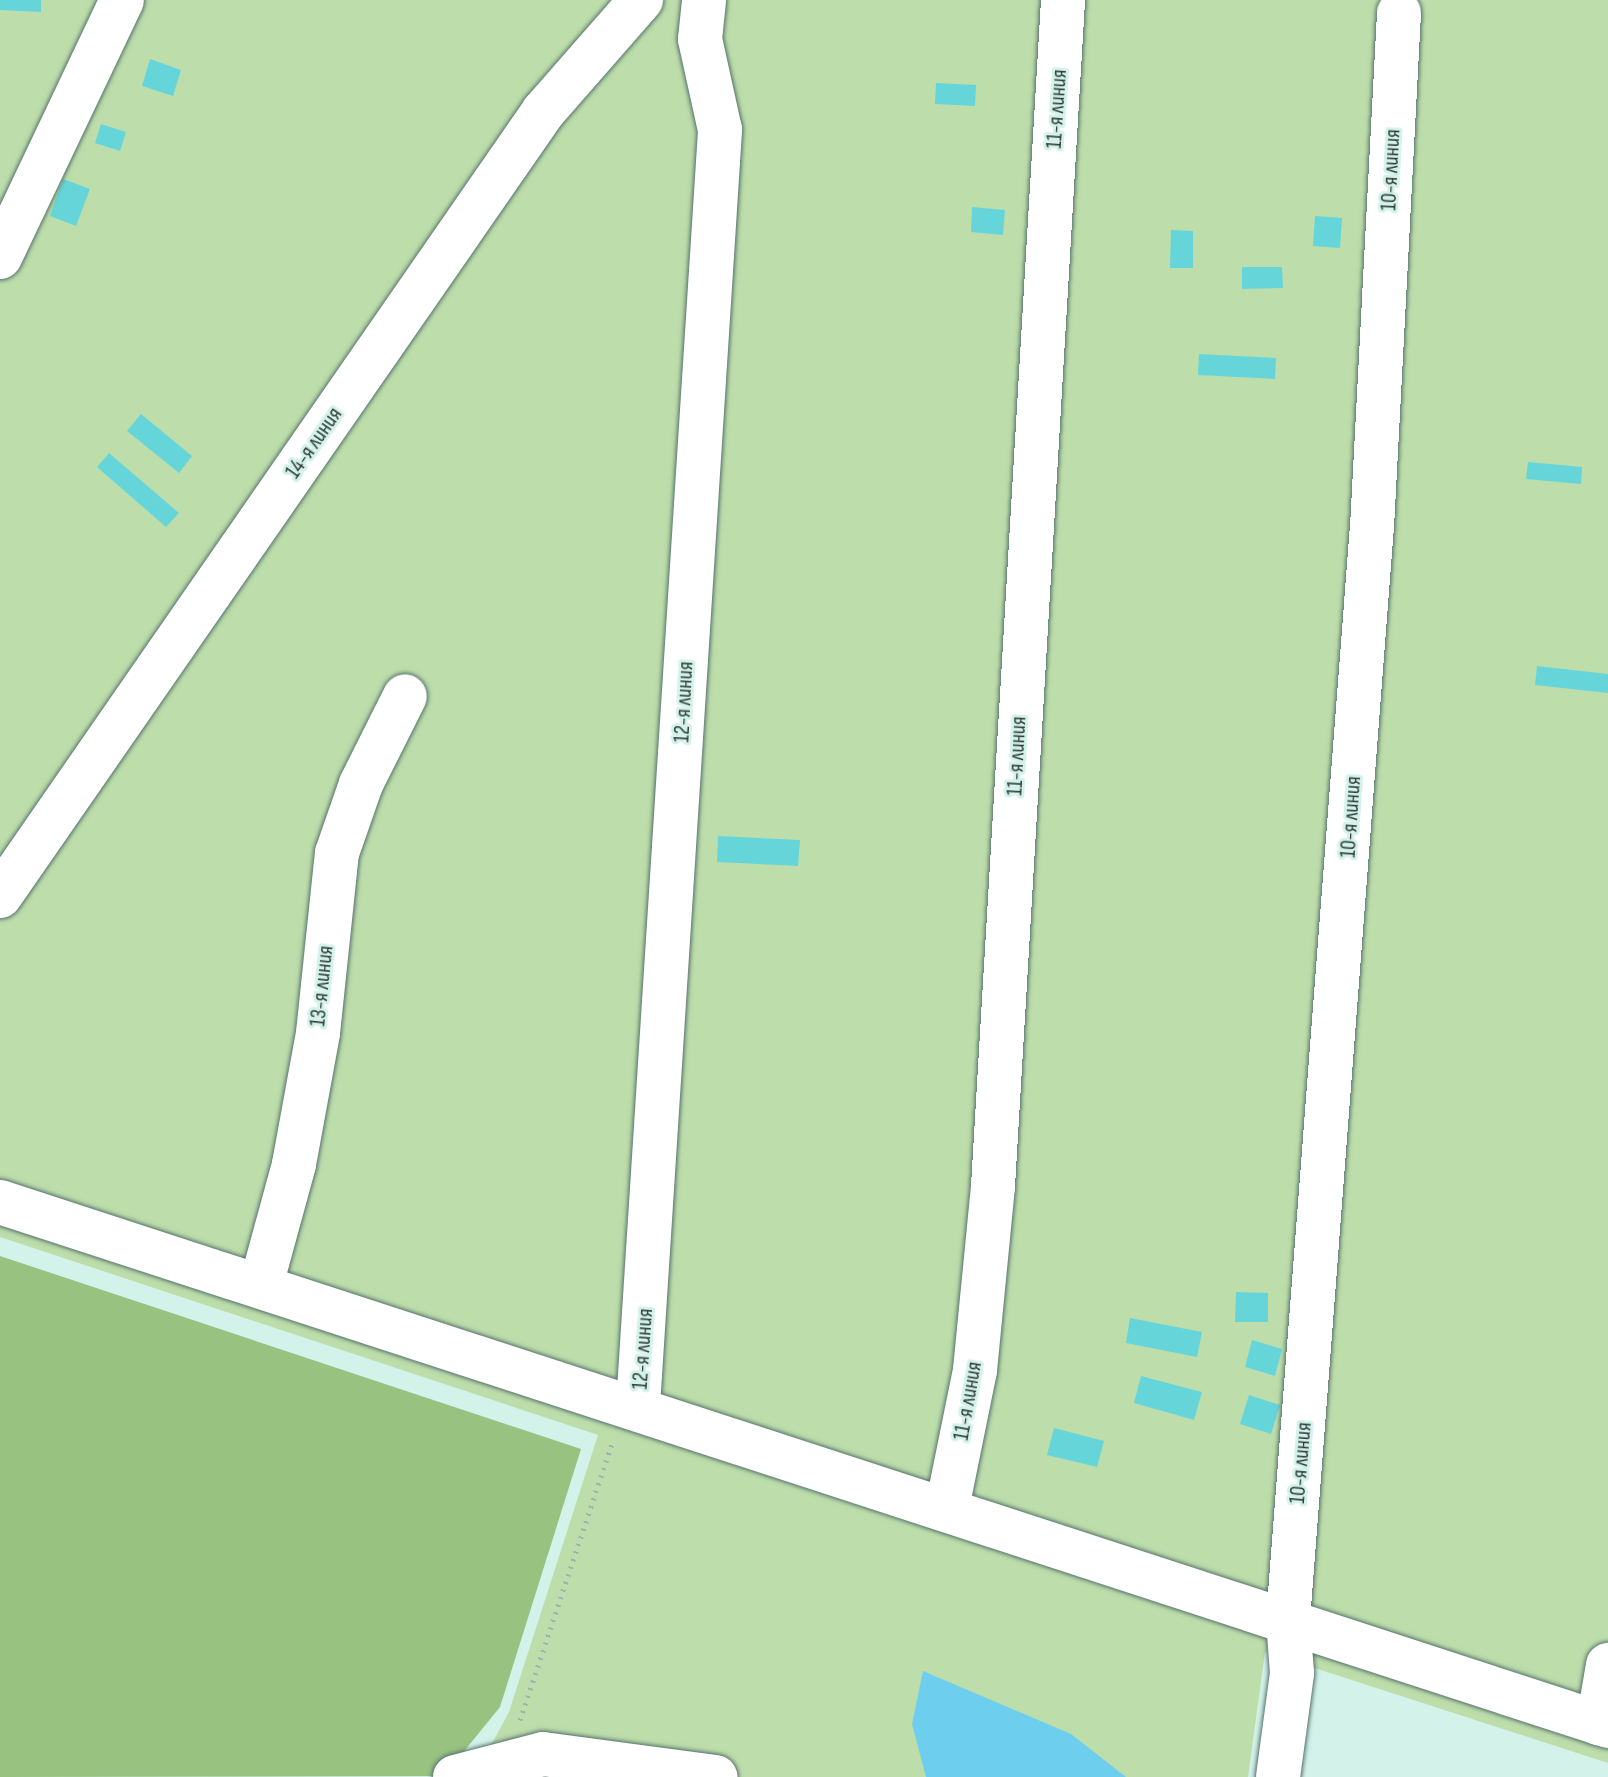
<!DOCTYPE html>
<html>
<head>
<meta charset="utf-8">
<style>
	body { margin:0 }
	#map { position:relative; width:1608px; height:1777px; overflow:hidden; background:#d3f2ea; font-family:"Sofia Sans Condensed",sans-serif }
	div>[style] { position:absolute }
	.green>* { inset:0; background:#bddeab }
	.forest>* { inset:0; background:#97c280 }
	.water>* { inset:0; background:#6dceed }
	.building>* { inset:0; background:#66d5da }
	.path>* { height:5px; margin-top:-2.5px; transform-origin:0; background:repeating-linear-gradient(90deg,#9cb5ae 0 2px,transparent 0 8px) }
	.roads { filter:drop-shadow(0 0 2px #57736c) drop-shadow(0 0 2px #57736c) }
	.minor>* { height:44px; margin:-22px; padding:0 22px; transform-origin:22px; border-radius:22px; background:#fff }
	span { translate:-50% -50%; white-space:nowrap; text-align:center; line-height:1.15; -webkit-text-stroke:6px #d3f2ea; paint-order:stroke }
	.street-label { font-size:22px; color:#303c39 }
</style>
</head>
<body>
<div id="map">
	<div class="green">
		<i style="clip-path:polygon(0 0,1608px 0,1608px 1763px,1265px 1652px,1248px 1777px,474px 1777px,509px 1712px,598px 1435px,0 1237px)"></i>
	</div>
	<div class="forest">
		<i style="clip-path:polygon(0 1256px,581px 1449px,500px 1707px,444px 1776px,0 1777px)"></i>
	</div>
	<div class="water">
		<i style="clip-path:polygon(923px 1671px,1071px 1734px,1126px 1777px,926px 1777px,912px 1724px)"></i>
	</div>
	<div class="building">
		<i style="clip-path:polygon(0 0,41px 0,41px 12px,0 10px)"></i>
		<i style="clip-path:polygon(150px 59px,181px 70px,173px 96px,142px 86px)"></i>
		<i style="clip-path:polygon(936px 83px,976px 85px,975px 106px,935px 104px)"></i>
		<i style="clip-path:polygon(101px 124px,126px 132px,120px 151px,95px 143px)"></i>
		<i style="clip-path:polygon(63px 179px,90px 189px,76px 226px,50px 216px)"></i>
		<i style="clip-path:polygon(972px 207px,1005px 210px,1003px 235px,971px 232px)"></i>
		<i style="clip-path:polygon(1315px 216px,1342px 218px,1340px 248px,1313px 246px)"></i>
		<i style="clip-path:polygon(1171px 230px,1193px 231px,1193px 268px,1170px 268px)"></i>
		<i style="clip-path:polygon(1242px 267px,1282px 267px,1283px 288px,1242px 289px)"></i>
		<i style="clip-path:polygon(1199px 354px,1276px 358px,1275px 379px,1198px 375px)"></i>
		<i style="clip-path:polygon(141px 414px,192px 456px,179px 473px,127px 431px)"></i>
		<i style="clip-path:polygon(109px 453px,179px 513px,166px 527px,97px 467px)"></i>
		<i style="clip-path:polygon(1528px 462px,1582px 467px,1581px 484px,1526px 479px)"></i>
		<i style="clip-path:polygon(1537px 666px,1608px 674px,1608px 693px,1535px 685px)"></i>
		<i style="clip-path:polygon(718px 836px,800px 840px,798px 866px,717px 862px)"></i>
		<i style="clip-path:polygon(1236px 1292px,1268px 1293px,1268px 1322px,1235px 1322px)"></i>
		<i style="clip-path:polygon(1130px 1318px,1202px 1332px,1197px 1357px,1126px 1343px)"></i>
		<i style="clip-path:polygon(1252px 1340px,1282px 1349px,1275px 1376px,1245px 1367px)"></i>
		<i style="clip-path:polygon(1141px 1376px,1202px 1392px,1194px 1420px,1134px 1403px)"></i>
		<i style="clip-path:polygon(1249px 1395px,1280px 1405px,1271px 1434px,1240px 1424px)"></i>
		<i style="clip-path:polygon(1054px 1428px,1104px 1441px,1097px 1467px,1047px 1455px)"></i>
	</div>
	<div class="path">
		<i style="left:520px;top:1720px;width:294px;rotate:-71.6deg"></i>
	</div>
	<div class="roads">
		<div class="minor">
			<i style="left:0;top:257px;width:284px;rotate:-64.6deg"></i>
			<i style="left:0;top:896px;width:954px;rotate:-55.29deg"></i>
			<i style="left:543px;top:112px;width:149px;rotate:-48.8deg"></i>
			<i style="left:0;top:1202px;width:1691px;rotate:18.05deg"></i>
			<i style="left:261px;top:1285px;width:125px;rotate:-74.7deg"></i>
			<i style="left:294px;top:1164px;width:133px;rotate:-79.6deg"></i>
			<i style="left:318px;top:1033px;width:181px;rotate:-84deg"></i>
			<i style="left:337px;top:853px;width:73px;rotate:-70.8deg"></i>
			<i style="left:361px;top:784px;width:98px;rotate:-63.4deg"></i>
			<i style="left:638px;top:1406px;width:1279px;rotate:-86.32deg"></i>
			<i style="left:720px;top:130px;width:93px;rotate:-102.4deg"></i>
			<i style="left:700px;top:39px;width:39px;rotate:-84deg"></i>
			<i style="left:947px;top:1508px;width:141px;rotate:-78.5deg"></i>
			<i style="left:975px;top:1370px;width:185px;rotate:-84.4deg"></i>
			<i style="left:993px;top:1186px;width:1188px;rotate:-86.62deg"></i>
			<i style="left:1598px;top:1723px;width:59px;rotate:-80.2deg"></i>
			<i style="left:455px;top:1777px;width:91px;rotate:-14.6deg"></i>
			<i style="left:543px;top:1754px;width:174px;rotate:7.6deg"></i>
			<i style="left:1278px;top:1777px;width:105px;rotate:-82.3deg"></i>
			<i style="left:1292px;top:1673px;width:53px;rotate:-94.3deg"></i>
			<i style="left:1288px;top:1620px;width:1096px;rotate:-85.61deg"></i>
			<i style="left:1372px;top:527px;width:515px;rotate:-86.99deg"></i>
		</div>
	</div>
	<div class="street-label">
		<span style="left:1057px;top:109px;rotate:-86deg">11-я линия</span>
		<span style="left:1391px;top:170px;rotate:-87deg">10-я линия</span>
		<span style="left:314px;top:443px;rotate:-55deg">14-я линия</span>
		<span style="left:684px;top:702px;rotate:-87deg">12-я линия</span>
		<span style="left:1017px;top:756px;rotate:-87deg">11-я линия</span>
		<span style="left:1351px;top:817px;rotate:-86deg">10-я линия</span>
		<span style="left:322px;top:986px;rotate:-84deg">13-я линия</span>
		<span style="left:643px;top:1349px;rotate:-86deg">12-я линия</span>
		<span style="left:968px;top:1401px;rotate:-80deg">11-я линия</span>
		<span style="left:1301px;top:1463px;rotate:-85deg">10-я линия</span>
	</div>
</div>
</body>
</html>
